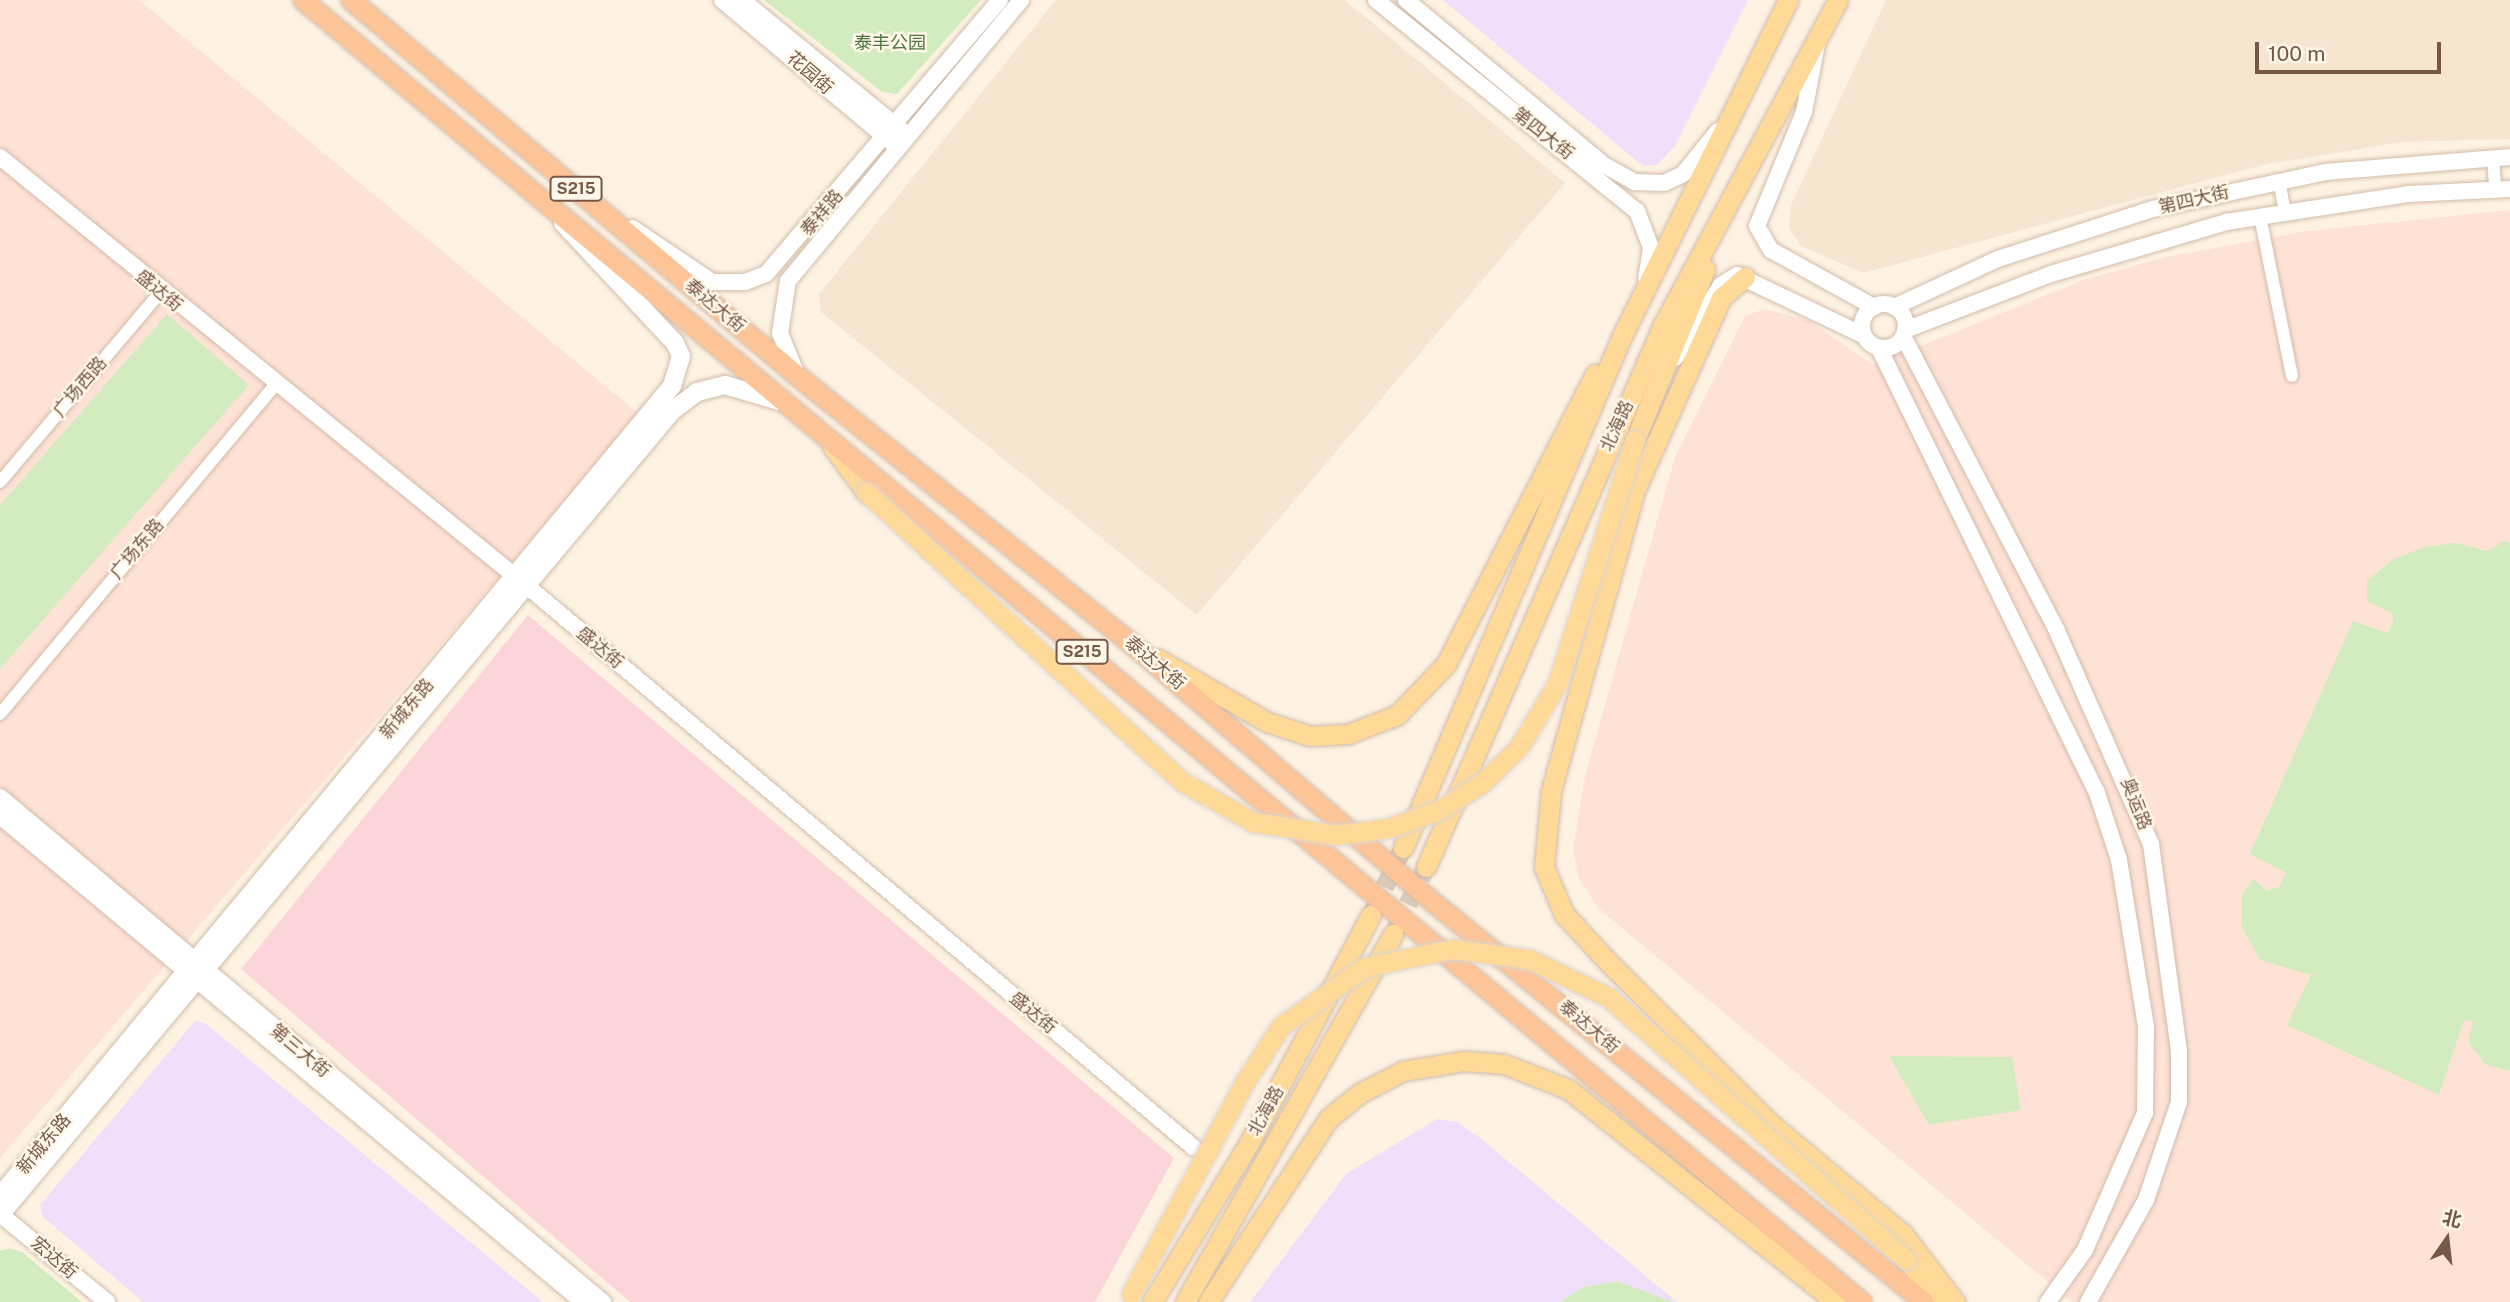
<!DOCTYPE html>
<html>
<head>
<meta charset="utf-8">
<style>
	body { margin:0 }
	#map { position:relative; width:2510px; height:1302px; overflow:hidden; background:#fef3e3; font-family:"Public Sans","Noto Sans SC",sans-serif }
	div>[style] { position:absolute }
	.residential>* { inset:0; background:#f6e5d0 }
	.commercial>* { inset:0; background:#ffe2d6 }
	.education>* { inset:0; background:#f0dffa }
	.medical>* { inset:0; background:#fcd5da }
	.green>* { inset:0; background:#d2ecc0 }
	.primary-tunnel>* { height:19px; margin-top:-9.5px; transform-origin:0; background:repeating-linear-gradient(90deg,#dcccbc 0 19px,transparent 0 29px) }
	.roads { filter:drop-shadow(0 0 2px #d1bcab) drop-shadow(0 0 2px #d1bcab) }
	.minor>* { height:12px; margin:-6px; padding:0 6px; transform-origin:6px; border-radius:6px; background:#fff }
	.tertiary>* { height:16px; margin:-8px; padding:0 8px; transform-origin:8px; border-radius:8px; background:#fff }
	.tertiary>.ring { margin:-8px; padding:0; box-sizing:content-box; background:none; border:16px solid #fff; border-radius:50% }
	.secondary>* { height:18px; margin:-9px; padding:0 9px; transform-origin:9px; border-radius:9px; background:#fff }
	.primary>* { height:19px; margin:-9.5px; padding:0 9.5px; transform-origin:9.5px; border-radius:9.5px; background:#ffd998 }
	.trunk>* { height:19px; margin:-9.5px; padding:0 9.5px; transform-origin:9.5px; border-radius:9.5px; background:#fdc497 }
	.bridges { filter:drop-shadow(0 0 2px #dcd4cf) drop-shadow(0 0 2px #dcd4cf) }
	.primary-bridge>* { height:19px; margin:-9.5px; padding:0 9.5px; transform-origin:9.5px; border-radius:9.5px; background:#ffd998 }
	span { translate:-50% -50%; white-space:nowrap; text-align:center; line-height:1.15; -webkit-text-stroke:5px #fff7ea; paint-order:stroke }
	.shield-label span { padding:2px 5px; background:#fff7ea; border:2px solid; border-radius:5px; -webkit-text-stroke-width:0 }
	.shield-label { font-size:16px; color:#775847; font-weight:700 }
	.park-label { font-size:18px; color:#4d783c }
	.street-label { font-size:18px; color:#775847 }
	.north { position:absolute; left:2412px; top:1204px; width:70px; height:70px; -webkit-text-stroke:5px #fff7ea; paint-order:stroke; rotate:14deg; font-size:19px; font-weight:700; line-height:28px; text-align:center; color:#775847 }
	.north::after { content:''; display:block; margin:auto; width:24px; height:32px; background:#775847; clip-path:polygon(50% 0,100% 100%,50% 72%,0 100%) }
	.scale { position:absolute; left:2255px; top:42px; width:186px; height:32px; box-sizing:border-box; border:4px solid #775847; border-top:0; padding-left:9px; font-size:21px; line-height:24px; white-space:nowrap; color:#775847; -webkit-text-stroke:5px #fff7ea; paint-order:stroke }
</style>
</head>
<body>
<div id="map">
	<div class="residential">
		<i style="clip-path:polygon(1056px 0,1345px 0,1565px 183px,1197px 615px,821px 312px,819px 294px)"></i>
		<i style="clip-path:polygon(1886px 0,2510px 0,2510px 139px,2402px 142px,2263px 165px,1863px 273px,1801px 246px,1789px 228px,1791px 205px)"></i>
	</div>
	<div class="commercial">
		<i style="clip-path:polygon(0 0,139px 0,639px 414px,0 1158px)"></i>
		<i style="clip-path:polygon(2510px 210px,2510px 1302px,2072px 1302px,1598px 908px,1578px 877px,1573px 849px,1585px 776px,1675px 457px,1745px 316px,1764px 309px,1810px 321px,1873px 365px,2086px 279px,2166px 257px,2307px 231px)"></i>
	</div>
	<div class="education">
		<i style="clip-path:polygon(1443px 0,1748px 0,1675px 146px,1657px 165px,1643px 166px)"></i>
		<i style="clip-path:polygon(195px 1021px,205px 1023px,543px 1302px,143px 1302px,43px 1217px,40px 1205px)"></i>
		<i style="clip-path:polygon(1437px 1119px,1457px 1122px,1479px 1137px,1677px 1302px,1250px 1302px,1346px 1174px)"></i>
	</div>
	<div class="medical">
		<i style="clip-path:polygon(528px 615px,1174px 1158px,1095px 1302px,630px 1302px,241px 969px)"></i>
	</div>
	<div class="green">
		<i style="clip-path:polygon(764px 0,981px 0,897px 94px,882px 92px)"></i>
		<i style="clip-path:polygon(167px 314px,249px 385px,0 669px,0 505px)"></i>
		<i style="clip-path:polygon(2504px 541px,2510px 543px,2510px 1071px,2486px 1065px,2468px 1042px,2473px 1022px,2464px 1020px,2439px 1095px,2287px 1025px,2311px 975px,2260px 960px,2241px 925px,2242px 896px,2253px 879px,2267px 891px,2279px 887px,2286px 873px,2250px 854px,2353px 621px,2387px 633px,2393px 622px,2392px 613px,2367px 601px,2367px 581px,2392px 560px,2424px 547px,2455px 543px,2488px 551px)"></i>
		<i style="clip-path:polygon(1889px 1056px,2012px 1057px,2021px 1110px,1929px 1125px)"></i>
		<i style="clip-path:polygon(9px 1248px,22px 1252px,82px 1302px,0 1302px,0 1251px)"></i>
		<i style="clip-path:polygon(1617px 1281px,1673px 1302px,1560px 1302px,1584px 1287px)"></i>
	</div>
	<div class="primary-tunnel">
		<i style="left:1372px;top:913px;width:72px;rotate:-64.5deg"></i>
		<i style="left:1395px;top:930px;width:70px;rotate:-63.8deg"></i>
	</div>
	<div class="roads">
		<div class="minor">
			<i style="left:2493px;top:157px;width:32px;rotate:86deg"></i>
			<i style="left:2279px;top:181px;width:32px;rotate:79deg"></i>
			<i style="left:2260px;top:216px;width:163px;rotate:78.7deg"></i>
			<i style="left:0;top:482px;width:248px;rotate:-49.8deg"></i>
			<i style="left:0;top:714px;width:429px;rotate:-50.1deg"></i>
		</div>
		<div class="tertiary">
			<i style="left:722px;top:0;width:221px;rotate:40deg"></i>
			<i style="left:742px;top:0;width:209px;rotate:39.2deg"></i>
			<i style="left:1376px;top:0;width:336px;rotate:39deg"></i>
			<i style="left:1637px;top:211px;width:40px;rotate:69deg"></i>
			<i style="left:1651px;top:248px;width:30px;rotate:99deg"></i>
			<i style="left:1406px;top:0;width:258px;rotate:39.8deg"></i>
			<i style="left:1604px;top:165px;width:35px;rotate:29deg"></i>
			<i style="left:1635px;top:182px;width:29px;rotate:2deg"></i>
			<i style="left:1664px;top:183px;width:21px;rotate:-25deg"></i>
			<i style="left:1683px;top:174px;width:55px;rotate:-50.9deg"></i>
			<i style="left:1817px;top:44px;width:69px;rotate:100.8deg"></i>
			<i style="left:1804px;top:112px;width:123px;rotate:112.4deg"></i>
			<i style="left:1757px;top:226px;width:28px;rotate:60deg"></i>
			<i style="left:1771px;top:250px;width:118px;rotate:29deg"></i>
			<i style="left:0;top:157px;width:680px;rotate:39.15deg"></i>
			<i style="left:527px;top:586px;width:871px;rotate:40.11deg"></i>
			<i style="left:632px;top:228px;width:97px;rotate:34deg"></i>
			<i style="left:712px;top:282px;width:33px"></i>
			<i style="left:745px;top:282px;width:22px;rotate:-21deg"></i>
			<i style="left:766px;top:274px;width:360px;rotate:-49.5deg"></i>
			<i class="ring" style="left:1862px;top:304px;width:28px;height:28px"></i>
			<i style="left:1894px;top:307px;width:115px;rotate:-24.8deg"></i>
			<i style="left:1998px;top:259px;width:163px;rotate:-17.9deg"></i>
			<i style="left:2153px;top:209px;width:176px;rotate:-12.1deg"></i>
			<i style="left:2325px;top:172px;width:186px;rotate:-4.6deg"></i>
			<i style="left:1905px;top:330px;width:156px;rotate:-21deg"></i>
			<i style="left:2051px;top:274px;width:183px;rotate:-16.5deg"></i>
			<i style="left:2226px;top:222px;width:184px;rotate:-8.7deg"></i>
			<i style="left:2408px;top:194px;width:102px;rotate:-2.8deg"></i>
			<i style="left:1903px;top:336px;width:333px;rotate:62.4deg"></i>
			<i style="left:2057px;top:631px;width:233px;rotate:66.2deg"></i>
			<i style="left:2151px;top:844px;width:210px;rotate:82.3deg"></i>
			<i style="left:2179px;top:1052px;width:50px;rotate:90deg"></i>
			<i style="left:2179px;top:1102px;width:103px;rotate:108.6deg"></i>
			<i style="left:2146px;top:1200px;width:117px;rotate:119.6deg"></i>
			<i style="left:1879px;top:348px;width:492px;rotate:63.9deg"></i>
			<i style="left:2096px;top:790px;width:74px;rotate:71.8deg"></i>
			<i style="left:2119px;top:860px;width:168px;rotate:80.8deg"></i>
			<i style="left:2146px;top:1026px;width:87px;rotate:90.7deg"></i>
			<i style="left:2145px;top:1113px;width:150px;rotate:113.7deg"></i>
			<i style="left:2085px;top:1250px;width:64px;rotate:125.4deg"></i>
			<i style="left:1675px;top:358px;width:86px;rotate:-57.8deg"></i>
			<i style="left:1721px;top:285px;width:19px;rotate:-32deg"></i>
			<i style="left:1737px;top:275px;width:140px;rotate:25.5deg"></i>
			<i style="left:795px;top:370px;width:40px;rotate:-112deg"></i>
			<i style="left:780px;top:333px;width:53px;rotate:-81.3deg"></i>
			<i style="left:788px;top:281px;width:365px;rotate:-50.3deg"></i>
			<i style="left:0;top:797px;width:787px;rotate:39.95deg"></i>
			<i style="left:0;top:816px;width:759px;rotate:39.82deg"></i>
			<i style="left:0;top:1214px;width:139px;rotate:39.4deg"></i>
		</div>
		<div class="secondary">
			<i style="left:0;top:1196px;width:1052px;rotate:-50.32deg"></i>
			<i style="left:672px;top:386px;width:31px;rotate:-73deg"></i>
			<i style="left:681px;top:356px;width:14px;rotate:-115deg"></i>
			<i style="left:675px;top:343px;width:164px;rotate:-133deg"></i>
			<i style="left:0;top:1215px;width:1048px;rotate:-50.11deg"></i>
			<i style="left:672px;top:411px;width:31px;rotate:-37deg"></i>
			<i style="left:697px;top:392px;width:29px;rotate:-14deg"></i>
			<i style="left:725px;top:385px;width:56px;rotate:16.5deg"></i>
		</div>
		<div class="primary">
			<i style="left:1745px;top:277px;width:32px;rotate:139deg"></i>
			<i style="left:1721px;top:298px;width:210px;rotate:114.1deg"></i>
			<i style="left:1635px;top:490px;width:313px;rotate:105.6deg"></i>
			<i style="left:1551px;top:791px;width:76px;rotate:95.3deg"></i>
			<i style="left:1544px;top:867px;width:51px;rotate:66.9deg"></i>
			<i style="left:1564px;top:914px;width:67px;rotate:47.4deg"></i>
			<i style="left:1609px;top:963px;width:230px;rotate:44.8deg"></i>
			<i style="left:1772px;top:1125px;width:170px;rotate:39.8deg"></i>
			<i style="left:1903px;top:1234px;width:86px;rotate:52.6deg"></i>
			<i style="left:1635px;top:440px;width:185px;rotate:-67.7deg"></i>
			<i style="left:832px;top:446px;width:57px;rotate:53.5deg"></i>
			<i style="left:1158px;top:659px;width:126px;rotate:30deg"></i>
			<i style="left:1267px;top:722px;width:45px;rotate:18deg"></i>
			<i style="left:1310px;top:736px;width:38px;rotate:-3deg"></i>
			<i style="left:1348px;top:734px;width:53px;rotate:-21.2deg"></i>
			<i style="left:1397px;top:715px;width:71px;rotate:-46.1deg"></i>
			<i style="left:1446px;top:664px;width:326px;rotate:-62.8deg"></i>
			<i style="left:1403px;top:848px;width:557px;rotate:-66.84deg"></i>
			<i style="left:1622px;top:336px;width:375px;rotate:-63.7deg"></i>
			<i style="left:1426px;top:867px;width:592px;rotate:-66.38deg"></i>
			<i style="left:1663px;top:325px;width:369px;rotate:-61.7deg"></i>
			<i style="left:1906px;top:1260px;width:56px;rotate:48.6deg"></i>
			<i style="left:1152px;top:1302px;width:184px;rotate:-58.6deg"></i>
			<i style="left:1248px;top:1145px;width:261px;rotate:-61.9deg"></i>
			<i style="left:1185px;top:1302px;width:423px;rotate:-60.5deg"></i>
			<i style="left:1208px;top:1302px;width:220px;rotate:-56.7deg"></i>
			<i style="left:1329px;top:1118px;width:40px;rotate:-39deg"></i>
			<i style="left:1360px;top:1093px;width:48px;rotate:-27.1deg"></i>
			<i style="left:1403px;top:1071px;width:62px;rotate:-9.3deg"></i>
			<i style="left:1464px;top:1061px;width:40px;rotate:4.3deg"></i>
			<i style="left:1504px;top:1064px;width:69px;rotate:21.3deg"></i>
			<i style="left:1568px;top:1089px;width:342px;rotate:38.5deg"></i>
		</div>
		<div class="trunk">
			<i style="left:303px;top:0;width:2031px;rotate:39.87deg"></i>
			<i style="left:351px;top:0;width:587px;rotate:40.09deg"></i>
			<i style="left:800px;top:378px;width:427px;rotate:38.7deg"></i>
			<i style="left:1133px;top:645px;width:389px;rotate:40.6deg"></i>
			<i style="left:1428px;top:898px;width:640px;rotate:39.16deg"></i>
		</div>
	</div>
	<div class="bridges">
		<div class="primary-bridge">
			<i style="left:866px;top:492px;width:427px;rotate:42.5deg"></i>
			<i style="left:1181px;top:781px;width:83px;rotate:29.7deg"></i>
			<i style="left:1253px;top:822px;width:85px;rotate:8.8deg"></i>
			<i style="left:1337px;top:835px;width:52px;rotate:-7.7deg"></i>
			<i style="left:1389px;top:828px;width:53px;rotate:-19.8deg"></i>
			<i style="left:1439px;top:810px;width:49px;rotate:-31.8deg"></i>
			<i style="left:1481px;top:784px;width:53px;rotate:-44.2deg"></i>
			<i style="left:1519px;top:747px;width:74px;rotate:-58.9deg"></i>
			<i style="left:1557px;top:684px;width:256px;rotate:-72.3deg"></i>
			<i style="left:1131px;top:1294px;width:239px;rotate:-61.8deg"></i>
			<i style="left:1244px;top:1083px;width:68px;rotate:-57deg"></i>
			<i style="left:1281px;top:1026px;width:103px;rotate:-35.1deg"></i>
			<i style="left:1365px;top:967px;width:89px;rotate:-11.7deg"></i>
			<i style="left:1452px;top:949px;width:78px;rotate:7.4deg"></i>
			<i style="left:1529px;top:959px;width:88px;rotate:25.7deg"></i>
			<i style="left:1608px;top:997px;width:397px;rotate:41.4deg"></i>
		</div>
	</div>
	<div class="shield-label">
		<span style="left:576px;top:189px">S215</span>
		<span style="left:1082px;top:652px">S215</span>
	</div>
	<div class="park-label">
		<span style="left:890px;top:43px">泰丰公园</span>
	</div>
	<div class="street-label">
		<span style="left:810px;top:73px;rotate:41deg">花园街</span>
		<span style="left:1543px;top:134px;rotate:38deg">第四大街</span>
		<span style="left:2194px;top:200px;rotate:-13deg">第四大街</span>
		<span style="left:822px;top:213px;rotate:-50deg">泰祥路</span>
		<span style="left:159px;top:291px;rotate:40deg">盛达街</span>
		<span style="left:715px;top:306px;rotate:40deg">泰达大街</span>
		<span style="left:80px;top:387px;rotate:-50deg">广场西路</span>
		<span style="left:1617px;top:426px;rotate:-65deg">北海路</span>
		<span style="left:137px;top:549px;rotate:-50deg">广场东路</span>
		<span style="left:600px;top:648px;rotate:40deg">盛达街</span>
		<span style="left:1155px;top:663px;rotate:40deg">泰达大街</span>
		<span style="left:407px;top:709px;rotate:-50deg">新城东路</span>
		<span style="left:2136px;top:804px;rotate:69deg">奥运路</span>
		<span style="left:1033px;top:1013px;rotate:40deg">盛达街</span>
		<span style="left:1589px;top:1027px;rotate:40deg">泰达大街</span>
		<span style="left:300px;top:1051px;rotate:40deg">第三大街</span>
		<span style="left:1266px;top:1111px;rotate:-61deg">北海路</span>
		<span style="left:44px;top:1144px;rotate:-50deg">新城东路</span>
		<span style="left:54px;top:1258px;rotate:40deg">宏达街</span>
	</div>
	<div class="north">北</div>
	<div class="scale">100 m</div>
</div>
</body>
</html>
